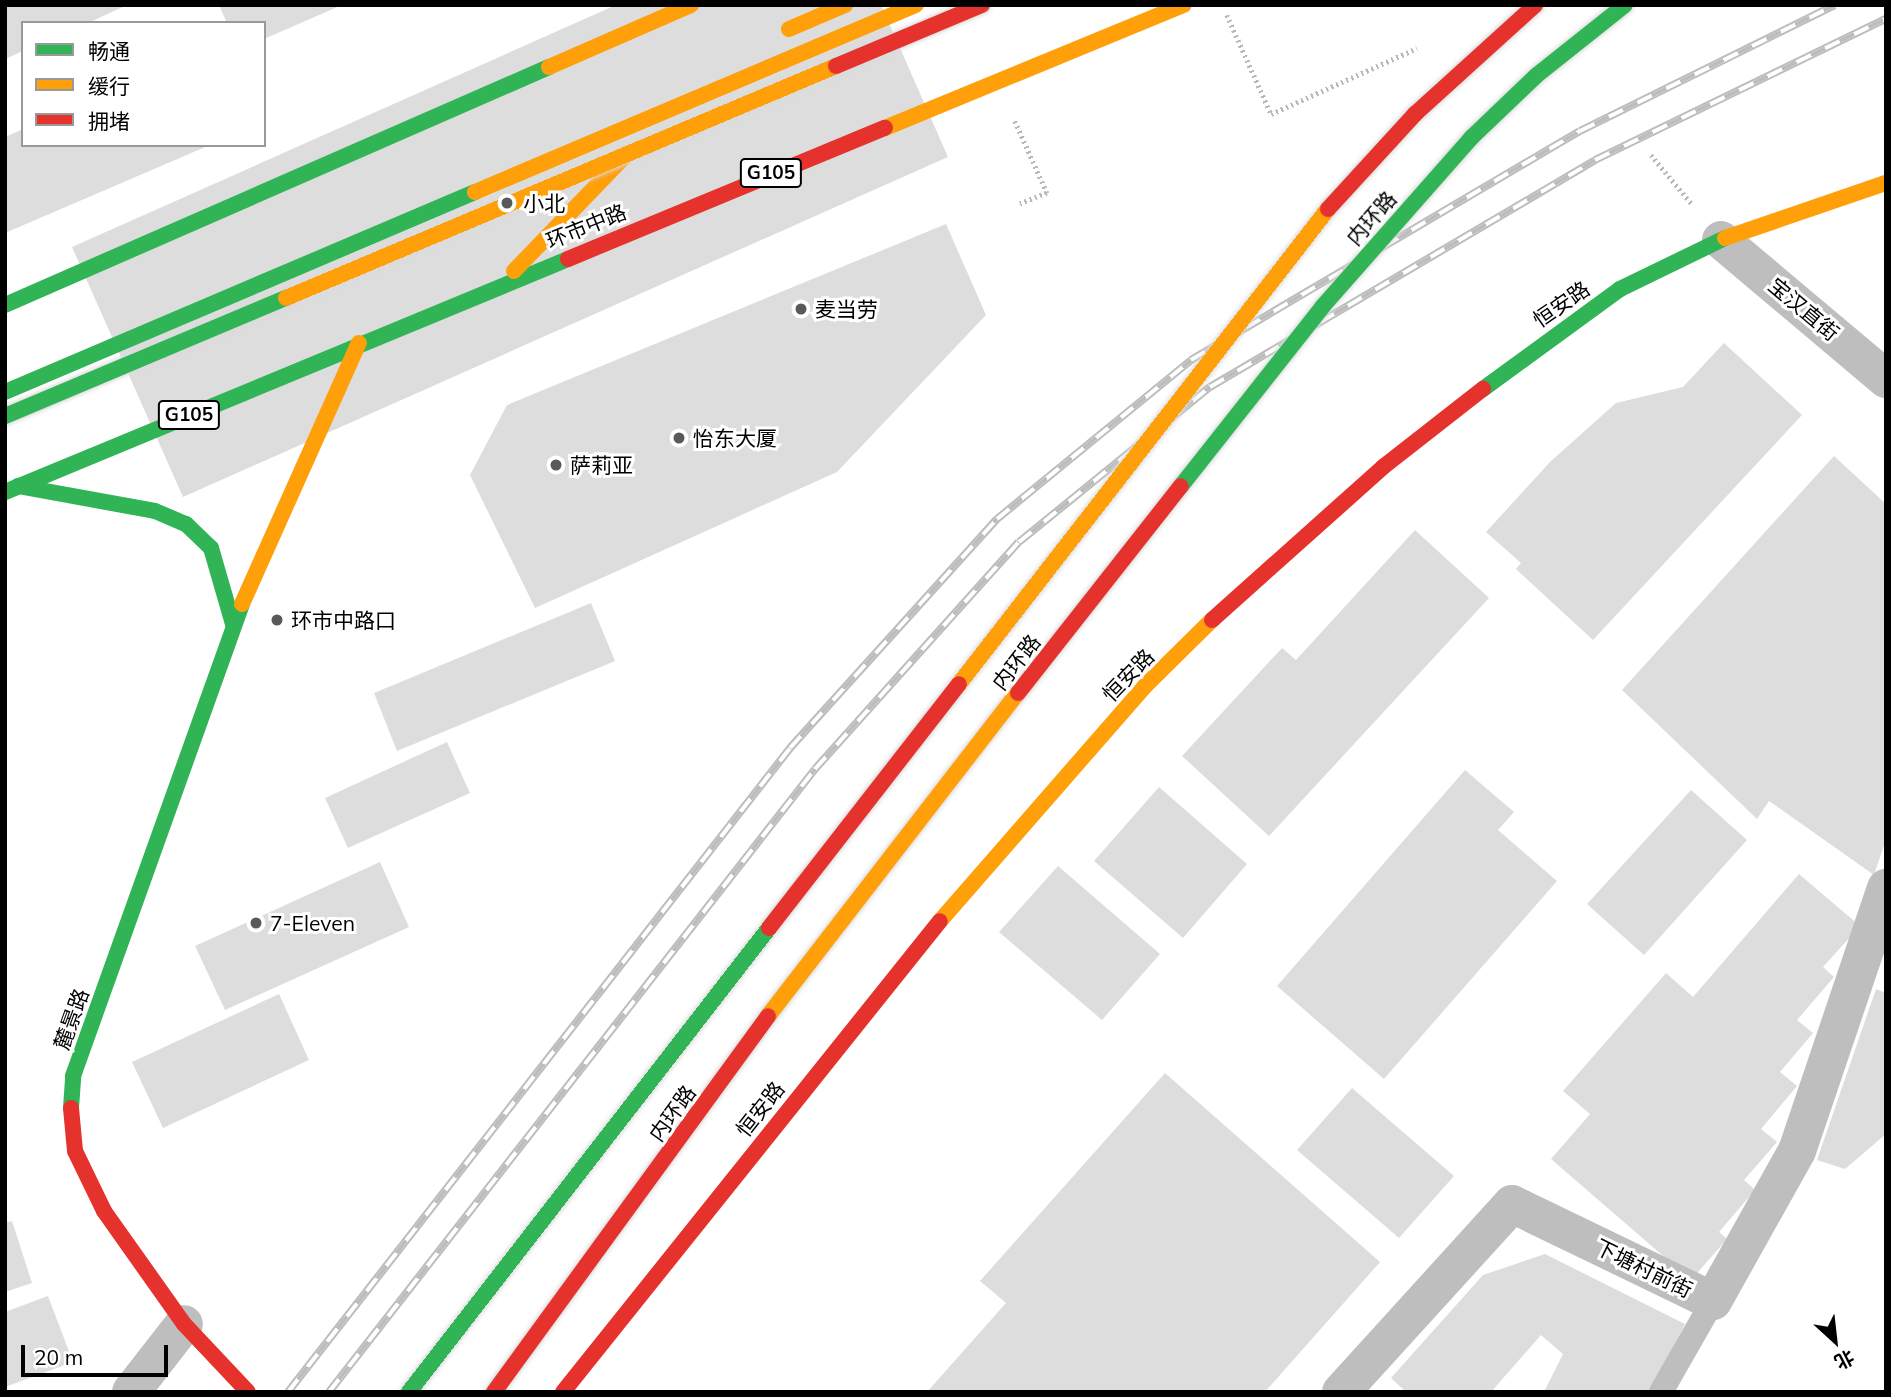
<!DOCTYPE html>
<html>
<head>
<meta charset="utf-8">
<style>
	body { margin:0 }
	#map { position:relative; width:1891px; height:1397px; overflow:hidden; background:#fff; font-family:Mulish,"Noto Sans SC",sans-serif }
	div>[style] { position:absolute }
	.building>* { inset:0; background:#ddd }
	.path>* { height:4.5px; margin-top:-2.25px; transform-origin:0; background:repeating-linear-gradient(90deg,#b8b8b8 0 2px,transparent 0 5.5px) }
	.lane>* { height:24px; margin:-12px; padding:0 12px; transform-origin:12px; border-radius:12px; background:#bebebe }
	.street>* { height:38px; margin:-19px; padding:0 19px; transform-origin:19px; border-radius:19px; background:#bebebe }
	.fast>* { height:16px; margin:-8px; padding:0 8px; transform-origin:8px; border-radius:8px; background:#30b455 }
	.slow>* { height:16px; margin:-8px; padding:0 8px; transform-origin:8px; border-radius:8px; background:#ff9f0a }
	.jam>* { height:16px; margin:-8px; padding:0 8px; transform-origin:8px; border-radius:8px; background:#e5322d }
	.rail>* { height:8px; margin-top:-4px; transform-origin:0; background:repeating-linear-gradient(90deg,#fff 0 16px,#bdbdbd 0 32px); box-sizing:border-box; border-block:2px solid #bdbdbd }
	.bridges { filter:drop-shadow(0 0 2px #dbdbdb) drop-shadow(0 0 2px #dbdbdb) }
	.fast-bridge>* { height:16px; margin:-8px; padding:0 8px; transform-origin:8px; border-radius:8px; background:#30b455 }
	.slow-bridge>* { height:16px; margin:-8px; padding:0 8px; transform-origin:8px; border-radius:8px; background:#ff9f0a }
	.jam-bridge>* { height:16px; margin:-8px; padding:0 8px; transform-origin:8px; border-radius:8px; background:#e5322d }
	.dots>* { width:19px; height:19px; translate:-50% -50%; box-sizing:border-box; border:4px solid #fff; border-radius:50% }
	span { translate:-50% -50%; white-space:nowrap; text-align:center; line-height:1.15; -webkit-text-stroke:6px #fff; paint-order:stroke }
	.shield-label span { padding:2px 5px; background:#fff; border:2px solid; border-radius:5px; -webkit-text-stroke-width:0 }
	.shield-label { font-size:19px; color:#000; font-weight:700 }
	.poi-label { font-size:21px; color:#000 }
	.left { translate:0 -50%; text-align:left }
	.street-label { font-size:21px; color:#000 }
	.frame { position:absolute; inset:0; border:7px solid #000; pointer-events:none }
	.legend { position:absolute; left:21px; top:21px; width:245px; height:126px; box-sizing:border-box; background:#fff; border:2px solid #999; margin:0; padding:9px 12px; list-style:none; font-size:21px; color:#000 }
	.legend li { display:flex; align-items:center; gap:14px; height:35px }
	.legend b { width:35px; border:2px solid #999 }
	.north { position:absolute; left:1800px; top:1306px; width:70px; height:70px; -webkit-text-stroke:5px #fff; paint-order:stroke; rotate:153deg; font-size:19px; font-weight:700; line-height:28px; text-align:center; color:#000 }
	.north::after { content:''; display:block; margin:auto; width:24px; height:32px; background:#000; clip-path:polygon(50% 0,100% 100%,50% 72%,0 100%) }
	.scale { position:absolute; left:21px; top:1345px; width:147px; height:32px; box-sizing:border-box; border:4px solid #000; border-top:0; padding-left:9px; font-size:21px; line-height:24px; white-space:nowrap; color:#000; -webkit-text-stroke:5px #fff; paint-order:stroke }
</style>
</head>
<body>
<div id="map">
	<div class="building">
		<i style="clip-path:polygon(5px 5px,127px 5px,88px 23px,23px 23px,23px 51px,5px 59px)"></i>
		<i style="clip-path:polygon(219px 5px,342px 5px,264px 39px,264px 23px,227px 23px)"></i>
		<i style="clip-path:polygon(616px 5px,881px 5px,948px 157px,183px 497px,72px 247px)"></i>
		<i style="clip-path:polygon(23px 129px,23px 145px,210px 145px,5px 233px,5px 137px)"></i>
		<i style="clip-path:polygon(946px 224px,986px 315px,837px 472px,535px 608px,470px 475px,507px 405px)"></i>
		<i style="clip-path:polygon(1724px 343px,1802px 415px,1593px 640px,1516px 569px,1521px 563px,1486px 532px,1550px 462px,1616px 403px,1683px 387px)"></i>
		<i style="clip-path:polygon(1834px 456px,1886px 504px,1886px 839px,1874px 875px,1769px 801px,1757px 819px,1622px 690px)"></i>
		<i style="clip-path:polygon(1415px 530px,1489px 598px,1269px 836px,1182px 756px,1282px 648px,1296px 660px)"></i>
		<i style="clip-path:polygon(591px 603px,615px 661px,397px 751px,374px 693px)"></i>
		<i style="clip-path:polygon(447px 742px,470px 793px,348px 848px,325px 798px)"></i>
		<i style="clip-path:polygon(1465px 770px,1514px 812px,1498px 830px,1557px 881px,1384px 1079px,1277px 986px)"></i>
		<i style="clip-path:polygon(1159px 787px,1247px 864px,1183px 938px,1094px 861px)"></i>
		<i style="clip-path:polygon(1691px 790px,1747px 840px,1644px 955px,1587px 904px)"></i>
		<i style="clip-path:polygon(380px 862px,409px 927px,225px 1010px,195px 946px)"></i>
		<i style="clip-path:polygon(1058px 866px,1160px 954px,1102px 1020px,999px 932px)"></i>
		<i style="clip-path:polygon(1799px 874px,1860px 926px,1823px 967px,1834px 977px,1797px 1020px,1813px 1033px,1780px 1072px,1797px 1086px,1761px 1129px,1777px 1142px,1744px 1180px,1755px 1190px,1719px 1232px,1727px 1239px,1691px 1280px,1551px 1159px,1590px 1114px,1563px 1091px,1666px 973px,1693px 997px)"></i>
		<i style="clip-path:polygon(1876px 989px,1886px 993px,1886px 1134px,1845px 1169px,1817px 1160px)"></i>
		<i style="clip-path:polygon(279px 994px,309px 1060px,163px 1128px,132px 1062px)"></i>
		<i style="clip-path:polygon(1165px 1073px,1380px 1262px,1265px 1392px,927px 1392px,1006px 1303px,980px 1281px)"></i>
		<i style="clip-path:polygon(1352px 1088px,1454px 1176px,1399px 1238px,1297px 1150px)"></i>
		<i style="clip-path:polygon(12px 1221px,32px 1283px,5px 1292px,5px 1223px)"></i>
		<i style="clip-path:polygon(1545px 1254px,1685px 1324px,1651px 1392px,1544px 1392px,1563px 1354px,1541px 1335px,1491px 1392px,1406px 1392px,1391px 1378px,1483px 1275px)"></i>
		<i style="clip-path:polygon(48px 1296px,73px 1362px,5px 1387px,5px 1312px)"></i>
	</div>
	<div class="path">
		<i style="left:1227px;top:15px;width:108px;rotate:66deg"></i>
		<i style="left:1271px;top:114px;width:160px;rotate:-24.3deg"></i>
		<i style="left:1015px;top:121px;width:79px;rotate:66deg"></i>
		<i style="left:1047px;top:193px;width:29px;rotate:158deg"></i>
		<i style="left:1651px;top:155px;width:64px;rotate:50.1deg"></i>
	</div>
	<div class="lane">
		<i style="left:1661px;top:1392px;width:105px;rotate:-60.3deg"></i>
	</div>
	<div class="street">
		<i style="left:1721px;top:240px;width:216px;rotate:40.1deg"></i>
		<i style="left:131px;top:1392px;width:86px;rotate:-52.1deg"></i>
		<i style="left:1341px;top:1392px;width:254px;rotate:-47.7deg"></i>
		<i style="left:1512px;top:1204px;width:223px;rotate:25.8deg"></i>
		<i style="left:1713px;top:1301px;width:172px;rotate:-60.8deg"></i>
		<i style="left:1797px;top:1151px;width:278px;rotate:-71.3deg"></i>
	</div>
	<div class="fast">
		<i style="left:5px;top:305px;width:594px;rotate:-23.63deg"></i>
		<i style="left:1483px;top:389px;width:170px;rotate:-36.1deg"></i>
		<i style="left:1620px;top:289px;width:117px;rotate:-25.9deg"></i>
		<i style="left:5px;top:392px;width:511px;rotate:-23.05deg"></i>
		<i style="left:18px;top:486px;width:139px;rotate:10.3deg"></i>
		<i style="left:155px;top:511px;width:34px;rotate:23deg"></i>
		<i style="left:186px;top:524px;width:35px;rotate:44deg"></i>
		<i style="left:211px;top:548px;width:79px;rotate:73.9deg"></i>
		<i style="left:5px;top:492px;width:609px;rotate:-22.48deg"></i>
		<i style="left:71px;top:1108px;width:32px;rotate:-86deg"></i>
		<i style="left:73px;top:1076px;width:501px;rotate:-70.3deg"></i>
	</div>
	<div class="slow">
		<i style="left:789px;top:29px;width:61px;rotate:-23.2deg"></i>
		<i style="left:549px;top:67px;width:155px;rotate:-23.6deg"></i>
		<i style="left:885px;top:128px;width:323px;rotate:-22.4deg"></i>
		<i style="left:475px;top:192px;width:479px;rotate:-23deg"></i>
		<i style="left:1725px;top:238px;width:170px;rotate:-18.9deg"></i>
		<i style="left:514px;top:271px;width:164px;rotate:-46deg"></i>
		<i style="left:242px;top:604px;width:286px;rotate:-65.9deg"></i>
		<i style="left:940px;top:921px;width:310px;rotate:-48.9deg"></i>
		<i style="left:1144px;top:687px;width:95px;rotate:-44.6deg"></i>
	</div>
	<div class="jam">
		<i style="left:568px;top:259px;width:343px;rotate:-22.5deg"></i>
		<i style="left:1212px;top:620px;width:229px;rotate:-41.8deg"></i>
		<i style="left:1383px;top:467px;width:127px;rotate:-38deg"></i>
		<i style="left:71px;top:1108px;width:43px;rotate:84.7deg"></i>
		<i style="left:75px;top:1151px;width:67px;rotate:64.2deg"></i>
		<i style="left:104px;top:1211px;width:138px;rotate:54.7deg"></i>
		<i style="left:184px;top:1324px;width:93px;rotate:46.7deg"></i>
		<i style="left:563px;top:1392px;width:603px;rotate:-51.33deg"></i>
	</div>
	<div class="rail">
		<i style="left:288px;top:1392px;width:817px;rotate:-52.06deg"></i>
		<i style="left:790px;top:748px;width:309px;rotate:-47.9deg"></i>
		<i style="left:997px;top:519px;width:251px;rotate:-39.3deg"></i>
		<i style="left:1191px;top:360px;width:451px;rotate:-30.5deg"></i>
		<i style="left:1580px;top:131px;width:284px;rotate:-26.3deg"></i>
		<i style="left:329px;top:1392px;width:790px;rotate:-52.04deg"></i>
		<i style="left:815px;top:769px;width:305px;rotate:-48.1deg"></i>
		<i style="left:1019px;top:542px;width:246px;rotate:-39.1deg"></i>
		<i style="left:1210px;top:387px;width:447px;rotate:-30.5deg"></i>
		<i style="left:1595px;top:160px;width:323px;rotate:-25.9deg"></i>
	</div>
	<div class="bridges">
		<div class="fast-bridge">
			<i style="left:5px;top:416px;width:305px;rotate:-22.8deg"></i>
			<i style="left:1181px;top:486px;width:229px;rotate:-51.7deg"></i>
			<i style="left:1323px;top:306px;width:224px;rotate:-48.6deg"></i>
			<i style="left:1471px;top:138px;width:91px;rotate:-43.7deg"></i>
			<i style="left:1537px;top:75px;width:112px;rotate:-38.5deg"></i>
			<i style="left:409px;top:1392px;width:587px;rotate:-52.19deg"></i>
		</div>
		<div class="slow-bridge">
			<i style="left:286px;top:298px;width:597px;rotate:-22.87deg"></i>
			<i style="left:959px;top:684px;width:601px;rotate:-52.16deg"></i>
			<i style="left:768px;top:1016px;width:408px;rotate:-52.3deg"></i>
		</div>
		<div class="jam-bridge">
			<i style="left:836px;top:66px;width:158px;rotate:-22.7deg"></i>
			<i style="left:1328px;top:209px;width:129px;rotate:-47.5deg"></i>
			<i style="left:1415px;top:114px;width:162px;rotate:-42.2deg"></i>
			<i style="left:1018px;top:693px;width:263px;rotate:-51.8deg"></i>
			<i style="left:769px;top:928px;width:309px;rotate:-52.1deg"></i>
			<i style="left:494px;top:1392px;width:465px;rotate:-53.9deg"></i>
		</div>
	</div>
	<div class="dots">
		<i style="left:507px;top:203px;background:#595959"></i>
		<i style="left:801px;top:309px;background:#595959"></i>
		<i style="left:679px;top:438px;background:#595959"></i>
		<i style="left:556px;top:465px;background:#595959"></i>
		<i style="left:277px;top:620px;background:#595959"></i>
		<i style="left:256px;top:923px;background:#595959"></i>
	</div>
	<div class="shield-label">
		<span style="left:771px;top:173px">G105</span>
		<span style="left:189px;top:415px">G105</span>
	</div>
	<div class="poi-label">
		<span class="left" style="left:523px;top:203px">小北</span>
		<span class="left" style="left:815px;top:309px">麦当劳</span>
		<span class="left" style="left:693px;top:438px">怡东大厦</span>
		<span class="left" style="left:570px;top:465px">萨莉亚</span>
		<span class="left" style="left:291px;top:620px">环市中路口</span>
		<span class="left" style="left:270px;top:923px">7-Eleven</span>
	</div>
	<div class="street-label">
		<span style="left:1371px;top:218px;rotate:-49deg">内环路</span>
		<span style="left:586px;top:226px;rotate:-22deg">环市中路</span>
		<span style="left:1561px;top:304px;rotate:-35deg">恒安路</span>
		<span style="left:1804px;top:309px;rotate:40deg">宝汉直街</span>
		<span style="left:1016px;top:662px;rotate:-52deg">内环路</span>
		<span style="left:1128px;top:675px;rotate:-46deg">恒安路</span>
		<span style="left:71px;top:1019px;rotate:-70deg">麓景路</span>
		<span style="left:760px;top:1109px;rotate:-52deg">恒安路</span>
		<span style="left:672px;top:1113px;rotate:-54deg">内环路</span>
		<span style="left:1644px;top:1268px;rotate:26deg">下塘村前街</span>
	</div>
	<div class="frame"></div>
	<ul class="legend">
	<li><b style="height:9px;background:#30b455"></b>畅通</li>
	<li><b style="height:9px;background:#ff9f0a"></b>缓行</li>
	<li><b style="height:9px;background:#e5322d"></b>拥堵</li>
	</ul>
	<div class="north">北</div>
	<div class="scale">20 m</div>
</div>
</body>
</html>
